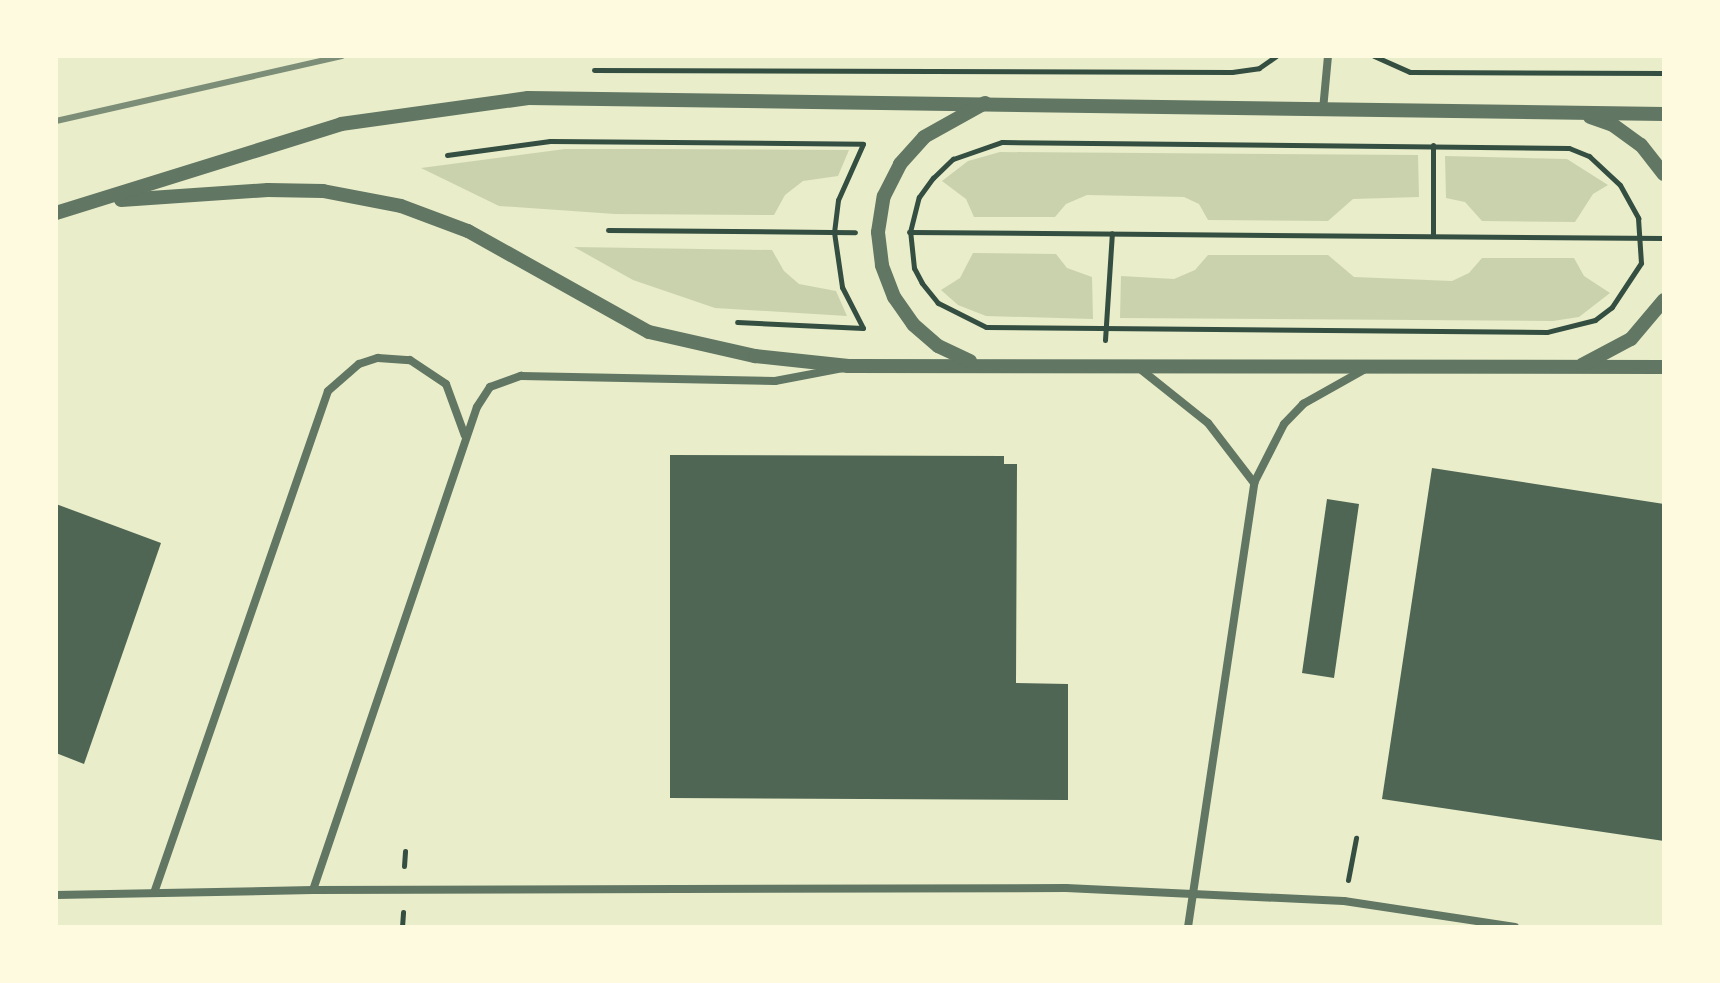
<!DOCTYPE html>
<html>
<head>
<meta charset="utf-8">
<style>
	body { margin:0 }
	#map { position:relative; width:1720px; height:983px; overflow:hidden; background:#e9edc9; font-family:"Fira Sans",sans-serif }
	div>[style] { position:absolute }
	.green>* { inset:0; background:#cad2ad }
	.building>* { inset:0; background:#4f6655 }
	.path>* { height:5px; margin:-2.5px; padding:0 2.5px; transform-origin:2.5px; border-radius:2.5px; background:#344e41 }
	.minor>* { height:8px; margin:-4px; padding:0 4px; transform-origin:4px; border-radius:4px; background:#617663 }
	.tertiary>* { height:14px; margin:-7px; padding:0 7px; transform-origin:7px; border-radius:7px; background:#617663 }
	.rail>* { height:6px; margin:-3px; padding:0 3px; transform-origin:3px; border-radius:3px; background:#7c8e77 }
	span { translate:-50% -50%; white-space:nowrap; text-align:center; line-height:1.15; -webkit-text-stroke:8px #fefae0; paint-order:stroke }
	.frame { position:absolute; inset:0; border:58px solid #fefae0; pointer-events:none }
</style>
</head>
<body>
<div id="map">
	<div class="green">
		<i style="clip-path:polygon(565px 149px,642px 149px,849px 150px,838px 176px,803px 181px,785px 195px,774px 215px,615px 214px,499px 206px,421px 168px)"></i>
		<i style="clip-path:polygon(1000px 152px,1418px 155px,1419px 197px,1353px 199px,1328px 221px,1208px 220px,1199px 204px,1184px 197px,1087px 195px,1066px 204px,1055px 217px,974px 217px,966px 199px,942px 181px,968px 161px)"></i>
		<i style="clip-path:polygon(1445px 156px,1567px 159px,1608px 185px,1593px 194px,1575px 222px,1482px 221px,1465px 202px,1446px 198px)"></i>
		<i style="clip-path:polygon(574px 247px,772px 250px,784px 271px,799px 284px,836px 291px,847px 316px,715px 308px,633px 280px)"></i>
		<i style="clip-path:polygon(973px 253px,1056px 254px,1067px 268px,1092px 277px,1093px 319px,986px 316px,958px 305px,941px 290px,960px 278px)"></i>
		<i style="clip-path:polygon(1208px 255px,1328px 255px,1354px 277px,1452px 281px,1469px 273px,1482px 258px,1574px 258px,1584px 276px,1610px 293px,1579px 317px,1553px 321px,1120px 318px,1121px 276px,1174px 279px,1195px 270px)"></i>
	</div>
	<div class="building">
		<i style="clip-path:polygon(670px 455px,1004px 456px,1004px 464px,1017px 464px,1016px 683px,1068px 684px,1068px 800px,670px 798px)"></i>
		<i style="clip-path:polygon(1432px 468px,1664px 504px,1664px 841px,1382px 799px)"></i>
		<i style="clip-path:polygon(1327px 499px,1359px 504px,1334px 678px,1302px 673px)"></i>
		<i style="clip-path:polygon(56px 504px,161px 543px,84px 764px,56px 753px)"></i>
	</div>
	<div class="path">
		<i style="left:1374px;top:56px;width:39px;rotate:24deg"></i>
		<i style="left:1410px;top:72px;width:254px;rotate:0.2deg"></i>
		<i style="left:594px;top:70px;width:638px;rotate:0.18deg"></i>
		<i style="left:1232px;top:72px;width:27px;rotate:-8deg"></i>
		<i style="left:1259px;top:68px;width:21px;rotate:-35deg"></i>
		<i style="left:1002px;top:142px;width:567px;rotate:0.61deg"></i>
		<i style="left:1569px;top:148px;width:22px;rotate:22deg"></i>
		<i style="left:1589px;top:156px;width:42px;rotate:43.1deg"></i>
		<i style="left:1620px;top:185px;width:38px;rotate:61deg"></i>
		<i style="left:1638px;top:218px;width:45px;rotate:86.2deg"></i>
		<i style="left:1641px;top:263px;width:53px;rotate:123.4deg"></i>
		<i style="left:1612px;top:307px;width:21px;rotate:143deg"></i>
		<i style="left:1595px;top:320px;width:49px;rotate:166deg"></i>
		<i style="left:1547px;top:332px;width:561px;rotate:-179.49deg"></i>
		<i style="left:986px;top:327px;width:54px;rotate:-153.4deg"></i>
		<i style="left:938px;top:303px;width:26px;rotate:-129deg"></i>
		<i style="left:922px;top:283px;width:17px;rotate:-118deg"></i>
		<i style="left:914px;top:268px;width:36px;rotate:-96deg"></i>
		<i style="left:910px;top:232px;width:36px;rotate:-76deg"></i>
		<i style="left:919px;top:197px;width:24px;rotate:-54deg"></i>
		<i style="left:933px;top:178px;width:28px;rotate:-44deg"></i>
		<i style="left:953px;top:159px;width:52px;rotate:-19.1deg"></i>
		<i style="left:447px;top:155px;width:104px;rotate:-7.7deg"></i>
		<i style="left:550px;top:141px;width:313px;rotate:0.5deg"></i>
		<i style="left:863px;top:144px;width:61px;rotate:114.1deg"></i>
		<i style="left:838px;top:200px;width:32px;rotate:97deg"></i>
		<i style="left:834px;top:232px;width:56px;rotate:81.7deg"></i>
		<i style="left:842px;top:287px;width:46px;rotate:62.9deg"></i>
		<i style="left:863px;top:328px;width:126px;rotate:-177.3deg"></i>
		<i style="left:608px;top:230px;width:247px;rotate:0.5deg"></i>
		<i style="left:909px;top:232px;width:755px;rotate:0.46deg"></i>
		<i style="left:1433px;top:236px;width:91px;rotate:-90deg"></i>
		<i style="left:1105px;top:340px;width:107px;rotate:-86.3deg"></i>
		<i style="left:404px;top:866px;width:15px;rotate:-86deg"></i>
		<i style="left:1348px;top:880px;width:43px;rotate:-79.2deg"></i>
		<i style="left:402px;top:927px;width:15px;rotate:-86deg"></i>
	</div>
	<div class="minor">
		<i style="left:1323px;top:110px;width:54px;rotate:-84.7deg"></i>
		<i style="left:1139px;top:368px;width:88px;rotate:38.6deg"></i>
		<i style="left:1208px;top:423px;width:76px;rotate:52.5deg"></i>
		<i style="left:313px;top:890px;width:510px;rotate:-71.25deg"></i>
		<i style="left:477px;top:407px;width:24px;rotate:-57deg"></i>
		<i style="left:490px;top:387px;width:33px;rotate:-20deg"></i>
		<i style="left:521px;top:376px;width:254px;rotate:1.1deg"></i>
		<i style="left:775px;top:381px;width:69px;rotate:-10.8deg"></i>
		<i style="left:154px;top:893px;width:531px;rotate:-70.88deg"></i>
		<i style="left:328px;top:391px;width:41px;rotate:-41.1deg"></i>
		<i style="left:359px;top:364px;width:20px;rotate:-18deg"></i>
		<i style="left:378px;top:358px;width:32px;rotate:4deg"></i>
		<i style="left:410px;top:360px;width:43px;rotate:33.7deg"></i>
		<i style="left:446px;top:384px;width:55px;rotate:69.9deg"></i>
		<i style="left:56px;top:895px;width:257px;rotate:-1.1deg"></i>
		<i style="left:313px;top:890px;width:753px;rotate:-0.15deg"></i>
		<i style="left:1066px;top:888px;width:278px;rotate:2.7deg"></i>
		<i style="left:1344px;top:901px;width:173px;rotate:8.6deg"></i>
		<i style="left:1188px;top:927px;width:449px;rotate:-81.5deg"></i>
		<i style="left:1254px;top:483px;width:66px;rotate:-63deg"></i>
		<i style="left:1284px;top:424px;width:28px;rotate:-46deg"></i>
		<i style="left:1303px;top:404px;width:71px;rotate:-29.4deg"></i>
	</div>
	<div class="tertiary">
		<i style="left:1590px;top:117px;width:24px;rotate:19deg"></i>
		<i style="left:1613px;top:125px;width:34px;rotate:36deg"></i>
		<i style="left:1641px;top:145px;width:37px;rotate:52deg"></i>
		<i style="left:121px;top:200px;width:147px;rotate:-3.9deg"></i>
		<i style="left:268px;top:190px;width:55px;rotate:1deg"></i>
		<i style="left:323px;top:191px;width:79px;rotate:10.9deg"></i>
		<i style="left:401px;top:206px;width:72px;rotate:20.5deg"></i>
		<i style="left:468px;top:231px;width:207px;rotate:29.2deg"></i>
		<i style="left:649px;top:332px;width:109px;rotate:12.8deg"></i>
		<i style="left:755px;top:356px;width:94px;rotate:6.1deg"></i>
		<i style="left:848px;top:366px;width:816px;rotate:0.07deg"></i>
		<i style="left:56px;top:213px;width:299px;rotate:-17.3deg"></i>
		<i style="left:341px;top:124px;width:189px;rotate:-7.9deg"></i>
		<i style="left:528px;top:98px;width:1136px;rotate:0.81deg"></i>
		<i style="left:970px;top:361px;width:35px;rotate:-155deg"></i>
		<i style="left:938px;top:346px;width:33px;rotate:-139deg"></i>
		<i style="left:913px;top:324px;width:33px;rotate:-125deg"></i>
		<i style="left:894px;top:297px;width:34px;rotate:-111deg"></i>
		<i style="left:882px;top:265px;width:33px;rotate:-97deg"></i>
		<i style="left:878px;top:232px;width:36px;rotate:-81deg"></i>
		<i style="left:884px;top:196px;width:36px;rotate:-63deg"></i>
		<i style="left:900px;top:164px;width:36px;rotate:-48deg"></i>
		<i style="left:924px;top:137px;width:70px;rotate:-29.1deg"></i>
		<i style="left:1582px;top:365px;width:55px;rotate:-28deg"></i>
		<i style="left:1631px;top:339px;width:51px;rotate:-49.8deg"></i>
	</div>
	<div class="rail">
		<i style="left:56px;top:121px;width:293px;rotate:-12.8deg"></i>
	</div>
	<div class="frame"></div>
</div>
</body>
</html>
